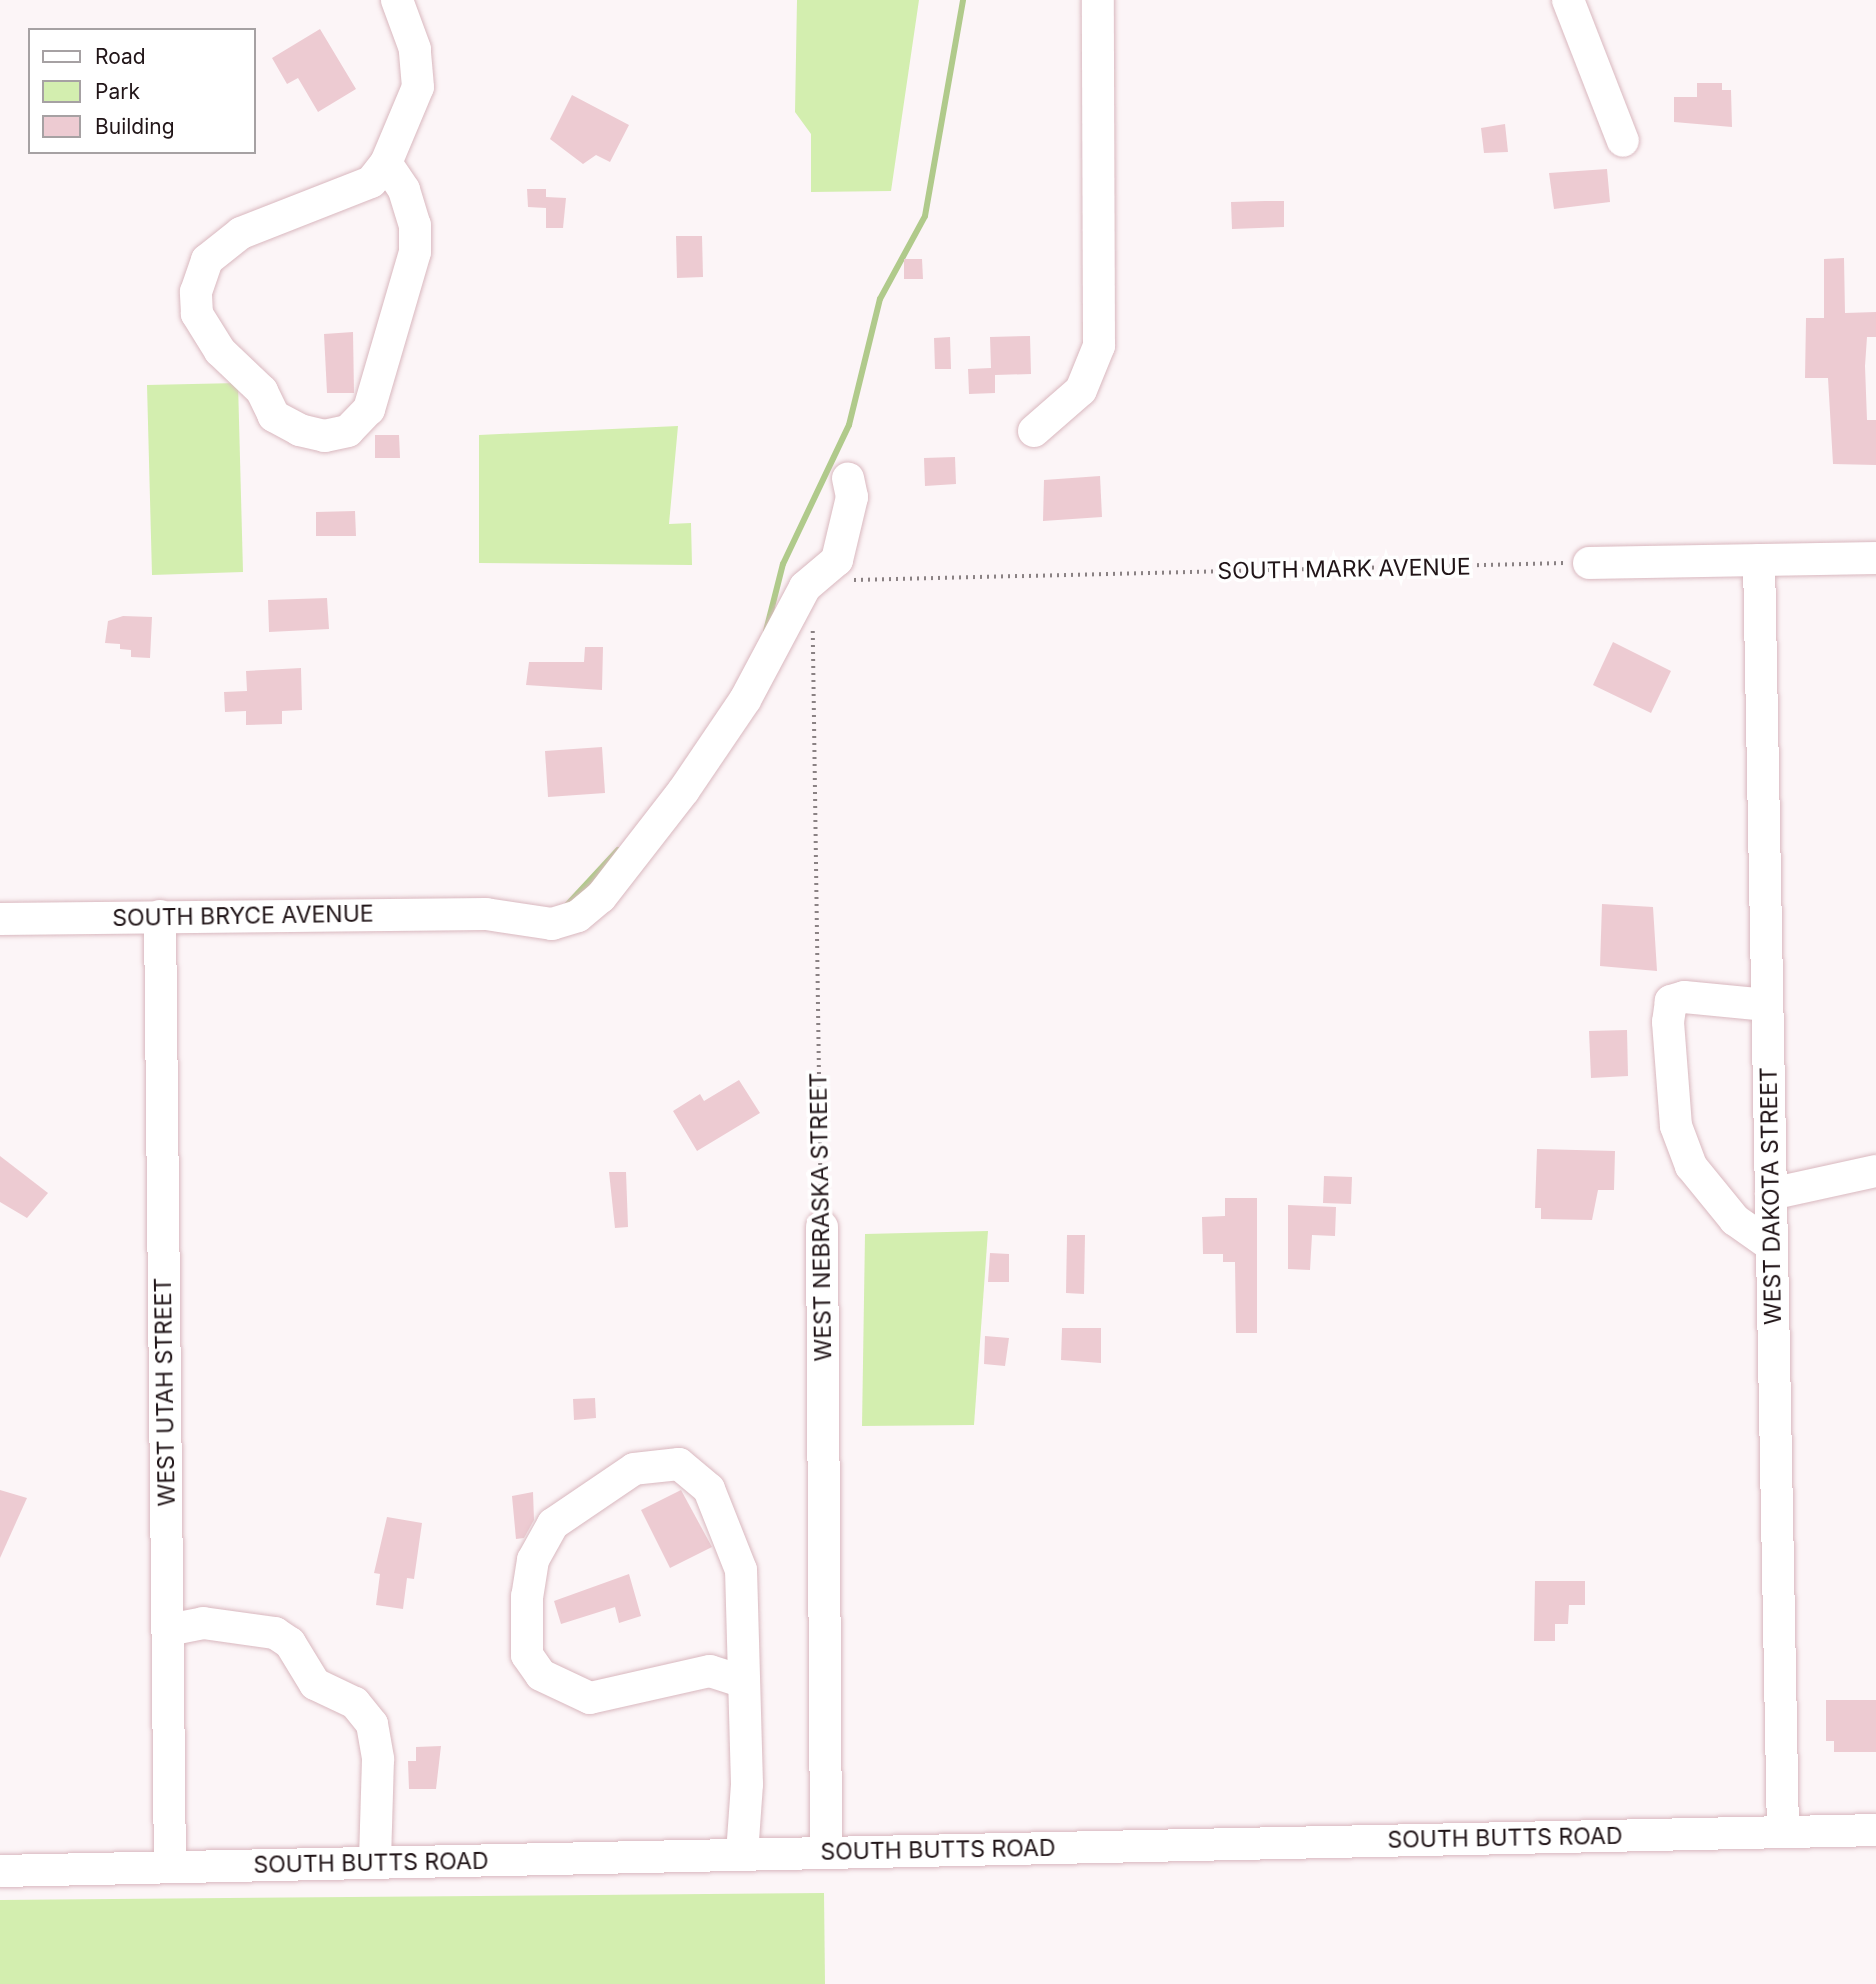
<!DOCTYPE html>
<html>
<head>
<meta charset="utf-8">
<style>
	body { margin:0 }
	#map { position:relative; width:1876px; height:1984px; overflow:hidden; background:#fcf5f7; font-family:Inter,sans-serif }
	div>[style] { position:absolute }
	.green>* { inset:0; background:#d3eeaf }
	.stream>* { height:6px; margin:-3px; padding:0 3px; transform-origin:3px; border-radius:3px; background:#b0ca8b }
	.building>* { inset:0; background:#edcbd2 }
	.path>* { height:3.5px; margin-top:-1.75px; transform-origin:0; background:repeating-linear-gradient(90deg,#8a8183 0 2px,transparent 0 7px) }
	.roads { filter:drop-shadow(0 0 2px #d9b8bf) drop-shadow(0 0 2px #d9b8bf) }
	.minor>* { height:32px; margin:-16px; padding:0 16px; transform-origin:16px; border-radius:16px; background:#fff }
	span { translate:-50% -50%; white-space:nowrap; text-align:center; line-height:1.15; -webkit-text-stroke:7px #fff; paint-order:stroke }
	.street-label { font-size:23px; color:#211518 }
	.legend { position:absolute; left:28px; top:28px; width:228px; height:126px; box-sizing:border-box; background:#fff; border:2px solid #a6a1a3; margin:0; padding:9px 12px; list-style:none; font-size:21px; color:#211518 }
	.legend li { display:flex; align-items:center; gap:14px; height:35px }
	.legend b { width:35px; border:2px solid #a6a1a3 }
</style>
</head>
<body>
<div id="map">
	<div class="green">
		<i style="clip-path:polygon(797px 0,919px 0,891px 191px,811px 192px,811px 134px,795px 112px)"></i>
		<i style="clip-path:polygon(238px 383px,243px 572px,152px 575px,147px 385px)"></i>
		<i style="clip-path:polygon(678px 426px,669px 524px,691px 523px,692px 565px,479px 563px,479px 435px)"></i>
		<i style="clip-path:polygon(988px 1231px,974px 1425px,862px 1426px,865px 1234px)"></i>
		<i style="clip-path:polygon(824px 1893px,825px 1984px,0 1984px,0 1900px)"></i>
	</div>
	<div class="stream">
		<i style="left:766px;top:631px;width:69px;rotate:-75.8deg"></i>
		<i style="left:783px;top:564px;width:154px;rotate:-64.6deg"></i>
		<i style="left:849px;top:425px;width:130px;rotate:-76.2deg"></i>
		<i style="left:880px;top:299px;width:94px;rotate:-61.5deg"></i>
		<i style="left:925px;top:216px;width:219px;rotate:-80deg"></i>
		<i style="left:567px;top:905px;width:75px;rotate:-47.2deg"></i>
	</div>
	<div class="building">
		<i style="clip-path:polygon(320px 29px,356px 89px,318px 112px,298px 78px,287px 84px,272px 58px)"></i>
		<i style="clip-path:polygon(1697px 83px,1722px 83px,1722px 90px,1731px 90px,1732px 127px,1674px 122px,1674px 97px,1697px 97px)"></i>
		<i style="clip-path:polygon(572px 95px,629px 125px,610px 162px,596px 155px,583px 164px,550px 139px)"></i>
		<i style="clip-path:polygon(1505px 124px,1508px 152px,1484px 153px,1481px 128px)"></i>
		<i style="clip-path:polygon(1607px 169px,1610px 202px,1554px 209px,1549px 173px)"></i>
		<i style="clip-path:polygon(527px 189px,546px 189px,546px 208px,528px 207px)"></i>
		<i style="clip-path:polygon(546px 197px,566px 198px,563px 228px,546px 228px)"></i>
		<i style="clip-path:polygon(1265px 201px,1284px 201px,1284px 227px,1232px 229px,1231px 202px)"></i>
		<i style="clip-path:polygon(676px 236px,702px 236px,703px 277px,677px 278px)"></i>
		<i style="clip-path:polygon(1844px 258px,1845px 313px,1876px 312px,1876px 337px,1867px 337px,1865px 366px,1867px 420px,1876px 420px,1876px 465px,1833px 464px,1828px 378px,1805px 378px,1806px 318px,1824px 318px,1824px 259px)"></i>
		<i style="clip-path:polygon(904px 259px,922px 259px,923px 279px,904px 279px)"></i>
		<i style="clip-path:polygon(353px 332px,354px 393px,327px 393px,324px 334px)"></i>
		<i style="clip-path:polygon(1030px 336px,1031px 374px,995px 375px,995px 393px,969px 394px,968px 369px,991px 368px,990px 337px)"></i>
		<i style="clip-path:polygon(950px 337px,951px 369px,935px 369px,934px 338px)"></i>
		<i style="clip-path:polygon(375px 435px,399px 435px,400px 458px,375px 458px)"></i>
		<i style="clip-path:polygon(955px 457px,956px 484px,925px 486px,924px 458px)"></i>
		<i style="clip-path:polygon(1100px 476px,1102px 517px,1043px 521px,1044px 480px)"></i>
		<i style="clip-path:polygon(355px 511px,356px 536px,316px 536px,316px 512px)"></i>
		<i style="clip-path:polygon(327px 598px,329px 629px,269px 632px,268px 600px)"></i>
		<i style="clip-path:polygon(123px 616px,152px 617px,150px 658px,131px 657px,131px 650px,120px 649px,120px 644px,105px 643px,108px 621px)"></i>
		<i style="clip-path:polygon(1613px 642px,1671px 671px,1651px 713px,1593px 685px)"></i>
		<i style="clip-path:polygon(585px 647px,603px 647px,602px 690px,526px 685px,529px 662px,584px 662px)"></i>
		<i style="clip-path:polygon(301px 668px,302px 710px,282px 711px,282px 724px,246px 725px,246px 711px,225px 712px,224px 692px,247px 691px,246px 671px)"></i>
		<i style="clip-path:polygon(602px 747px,605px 793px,548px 797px,545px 751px)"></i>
		<i style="clip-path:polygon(1602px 904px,1653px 907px,1657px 971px,1600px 966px)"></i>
		<i style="clip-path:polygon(1627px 1030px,1628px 1076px,1591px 1078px,1589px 1031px)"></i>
		<i style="clip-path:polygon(739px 1080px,760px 1113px,697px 1151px,673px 1111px,700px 1094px,704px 1101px)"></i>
		<i style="clip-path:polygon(1537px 1149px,1615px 1151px,1614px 1190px,1598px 1190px,1592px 1220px,1541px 1219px,1541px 1208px,1535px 1208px)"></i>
		<i style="clip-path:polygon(0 1156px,48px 1193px,27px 1218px,0 1202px)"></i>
		<i style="clip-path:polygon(609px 1172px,626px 1172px,628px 1227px,615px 1228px)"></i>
		<i style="clip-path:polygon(1324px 1176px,1352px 1177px,1351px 1204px,1323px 1203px)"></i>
		<i style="clip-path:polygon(1225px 1198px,1257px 1198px,1257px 1333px,1236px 1333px,1235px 1262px,1223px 1262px,1223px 1254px,1203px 1254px,1202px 1217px,1225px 1216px)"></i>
		<i style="clip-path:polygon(1288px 1205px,1336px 1207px,1335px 1236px,1312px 1235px,1310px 1270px,1288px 1269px)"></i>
		<i style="clip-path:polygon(1067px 1235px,1085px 1235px,1084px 1294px,1066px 1293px)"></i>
		<i style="clip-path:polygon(990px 1253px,1009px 1254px,1009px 1282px,988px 1282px)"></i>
		<i style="clip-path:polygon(1062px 1328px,1101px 1328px,1101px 1363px,1061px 1360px)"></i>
		<i style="clip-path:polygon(985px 1336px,1009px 1338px,1005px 1366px,984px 1364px)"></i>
		<i style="clip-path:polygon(595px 1398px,596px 1418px,574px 1420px,573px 1399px)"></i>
		<i style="clip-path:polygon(0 1490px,27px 1498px,0 1558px)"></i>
		<i style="clip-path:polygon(681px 1490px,712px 1547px,670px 1568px,641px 1510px)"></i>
		<i style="clip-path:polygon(533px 1492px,534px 1520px,524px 1538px,516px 1539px,512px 1496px)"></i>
		<i style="clip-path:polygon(387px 1517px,422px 1523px,414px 1579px,407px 1578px,403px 1609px,376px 1605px,380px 1574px,374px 1573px)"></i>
		<i style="clip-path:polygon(629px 1574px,641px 1616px,619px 1623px,615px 1607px,561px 1624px,554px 1601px)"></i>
		<i style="clip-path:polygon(1535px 1581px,1585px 1581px,1585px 1605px,1569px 1605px,1568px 1624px,1555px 1624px,1555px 1641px,1534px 1641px)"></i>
		<i style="clip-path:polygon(1826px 1700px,1876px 1700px,1876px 1752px,1834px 1752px,1834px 1741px,1826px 1741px)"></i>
		<i style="clip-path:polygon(441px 1746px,436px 1789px,409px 1789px,408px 1761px,416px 1761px,416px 1747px)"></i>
	</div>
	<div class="path">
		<i style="left:854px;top:580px;width:710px;rotate:-1.37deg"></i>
		<i style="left:813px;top:631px;width:570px;rotate:89.2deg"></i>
	</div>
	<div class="roads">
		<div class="minor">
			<i style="left:1568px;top:0;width:151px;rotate:68.7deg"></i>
			<i style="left:386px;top:163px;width:32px;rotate:56deg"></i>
			<i style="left:404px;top:190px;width:37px;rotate:73deg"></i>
			<i style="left:415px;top:225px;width:27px;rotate:90deg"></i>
			<i style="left:415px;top:252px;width:164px;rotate:106.3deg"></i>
			<i style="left:369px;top:409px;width:30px;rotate:134deg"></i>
			<i style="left:348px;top:431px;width:24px;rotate:168deg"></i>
			<i style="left:325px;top:436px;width:26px;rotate:-167deg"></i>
			<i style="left:300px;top:430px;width:30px;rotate:-152deg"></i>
			<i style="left:274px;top:416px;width:28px;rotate:-116deg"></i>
			<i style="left:262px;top:391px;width:58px;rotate:-136.4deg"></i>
			<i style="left:220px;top:351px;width:44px;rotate:-121.9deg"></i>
			<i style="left:197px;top:314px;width:22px;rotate:-93deg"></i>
			<i style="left:196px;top:292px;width:34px;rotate:-71deg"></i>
			<i style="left:207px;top:260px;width:43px;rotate:-38.5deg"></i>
			<i style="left:241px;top:233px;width:140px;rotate:-21.4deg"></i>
			<i style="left:371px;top:182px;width:24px;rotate:-52deg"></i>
			<i style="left:386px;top:163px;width:82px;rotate:-67.2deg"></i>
			<i style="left:418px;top:87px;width:38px;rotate:-95deg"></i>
			<i style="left:415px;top:49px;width:52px;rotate:-110.2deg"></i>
			<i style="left:1034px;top:431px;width:62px;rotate:-41.1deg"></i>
			<i style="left:1081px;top:390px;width:48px;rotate:-67.8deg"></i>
			<i style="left:1099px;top:346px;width:346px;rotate:-90.2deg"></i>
			<i style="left:1759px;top:560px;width:1272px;rotate:88.92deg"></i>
			<i style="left:1589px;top:563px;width:287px;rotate:-1deg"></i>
			<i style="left:160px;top:916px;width:951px;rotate:89.4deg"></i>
			<i style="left:0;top:919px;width:486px;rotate:-0.6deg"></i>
			<i style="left:486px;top:914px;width:67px;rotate:8.6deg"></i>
			<i style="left:552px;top:924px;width:27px;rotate:-17deg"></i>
			<i style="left:578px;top:916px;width:30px;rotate:-40deg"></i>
			<i style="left:601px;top:897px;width:135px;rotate:-52.2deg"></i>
			<i style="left:684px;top:790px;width:109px;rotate:-55.9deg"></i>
			<i style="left:745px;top:700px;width:128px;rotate:-62deg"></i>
			<i style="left:805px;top:587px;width:42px;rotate:-40.2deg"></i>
			<i style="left:837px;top:560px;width:65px;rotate:-76.6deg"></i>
			<i style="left:852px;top:497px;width:19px;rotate:-102deg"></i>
			<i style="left:1767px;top:1005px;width:83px;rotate:-174.5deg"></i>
			<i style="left:1684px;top:997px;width:14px;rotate:163deg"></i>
			<i style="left:1671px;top:1001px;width:21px;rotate:98deg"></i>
			<i style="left:1668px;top:1022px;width:104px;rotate:85.6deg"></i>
			<i style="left:1676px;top:1126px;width:43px;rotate:69.4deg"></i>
			<i style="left:1691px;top:1166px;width:70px;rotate:50.8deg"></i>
			<i style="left:1735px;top:1220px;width:45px;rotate:35.1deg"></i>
			<i style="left:1771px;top:1194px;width:107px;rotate:-12.4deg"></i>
			<i style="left:822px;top:1227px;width:625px;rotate:89.63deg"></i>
			<i style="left:168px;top:1630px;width:36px;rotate:-11deg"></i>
			<i style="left:203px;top:1623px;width:73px;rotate:7.9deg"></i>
			<i style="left:275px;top:1633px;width:18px;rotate:34deg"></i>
			<i style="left:290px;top:1643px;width:48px;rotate:58.6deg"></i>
			<i style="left:315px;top:1684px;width:44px;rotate:25.4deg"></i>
			<i style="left:355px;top:1703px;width:27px;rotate:51deg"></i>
			<i style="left:372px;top:1724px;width:36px;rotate:80deg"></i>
			<i style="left:378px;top:1759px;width:103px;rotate:91.7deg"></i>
			<i style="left:742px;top:1854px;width:70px;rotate:-85.9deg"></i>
			<i style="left:747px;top:1784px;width:214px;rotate:-91.6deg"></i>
			<i style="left:741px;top:1570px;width:87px;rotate:-111.6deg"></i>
			<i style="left:709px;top:1489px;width:39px;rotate:-140deg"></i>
			<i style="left:679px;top:1464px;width:45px;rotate:173.7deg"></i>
			<i style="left:634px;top:1469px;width:98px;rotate:145.8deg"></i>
			<i style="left:553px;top:1524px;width:41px;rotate:119.1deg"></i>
			<i style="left:533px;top:1560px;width:36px;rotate:99deg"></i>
			<i style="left:527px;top:1596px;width:59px;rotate:90deg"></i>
			<i style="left:527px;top:1655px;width:24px;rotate:55deg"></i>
			<i style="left:541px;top:1675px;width:54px;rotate:25.1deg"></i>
			<i style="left:590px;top:1698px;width:123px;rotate:-12.7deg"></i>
			<i style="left:710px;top:1671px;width:35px;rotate:18deg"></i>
			<i style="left:0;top:1871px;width:1876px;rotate:-1.25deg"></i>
		</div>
	</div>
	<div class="street-label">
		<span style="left:1344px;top:569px;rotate:-1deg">SOUTH MARK AVENUE</span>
		<span style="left:243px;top:916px;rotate:-1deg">SOUTH BRYCE AVENUE</span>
		<span style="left:1771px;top:1196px;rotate:-91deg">WEST DAKOTA STREET</span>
		<span style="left:821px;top:1217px;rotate:-91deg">WEST NEBRASKA STREET</span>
		<span style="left:165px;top:1392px;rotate:-91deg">WEST UTAH STREET</span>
		<span style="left:1505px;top:1838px;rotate:-1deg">SOUTH BUTTS ROAD</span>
		<span style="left:938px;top:1850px;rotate:-1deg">SOUTH BUTTS ROAD</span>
		<span style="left:371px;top:1863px;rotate:-1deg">SOUTH BUTTS ROAD</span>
	</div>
	<ul class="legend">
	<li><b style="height:9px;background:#fff"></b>Road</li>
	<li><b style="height:19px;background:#d3eeaf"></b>Park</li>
	<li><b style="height:19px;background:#edcbd2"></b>Building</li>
	</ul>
</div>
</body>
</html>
